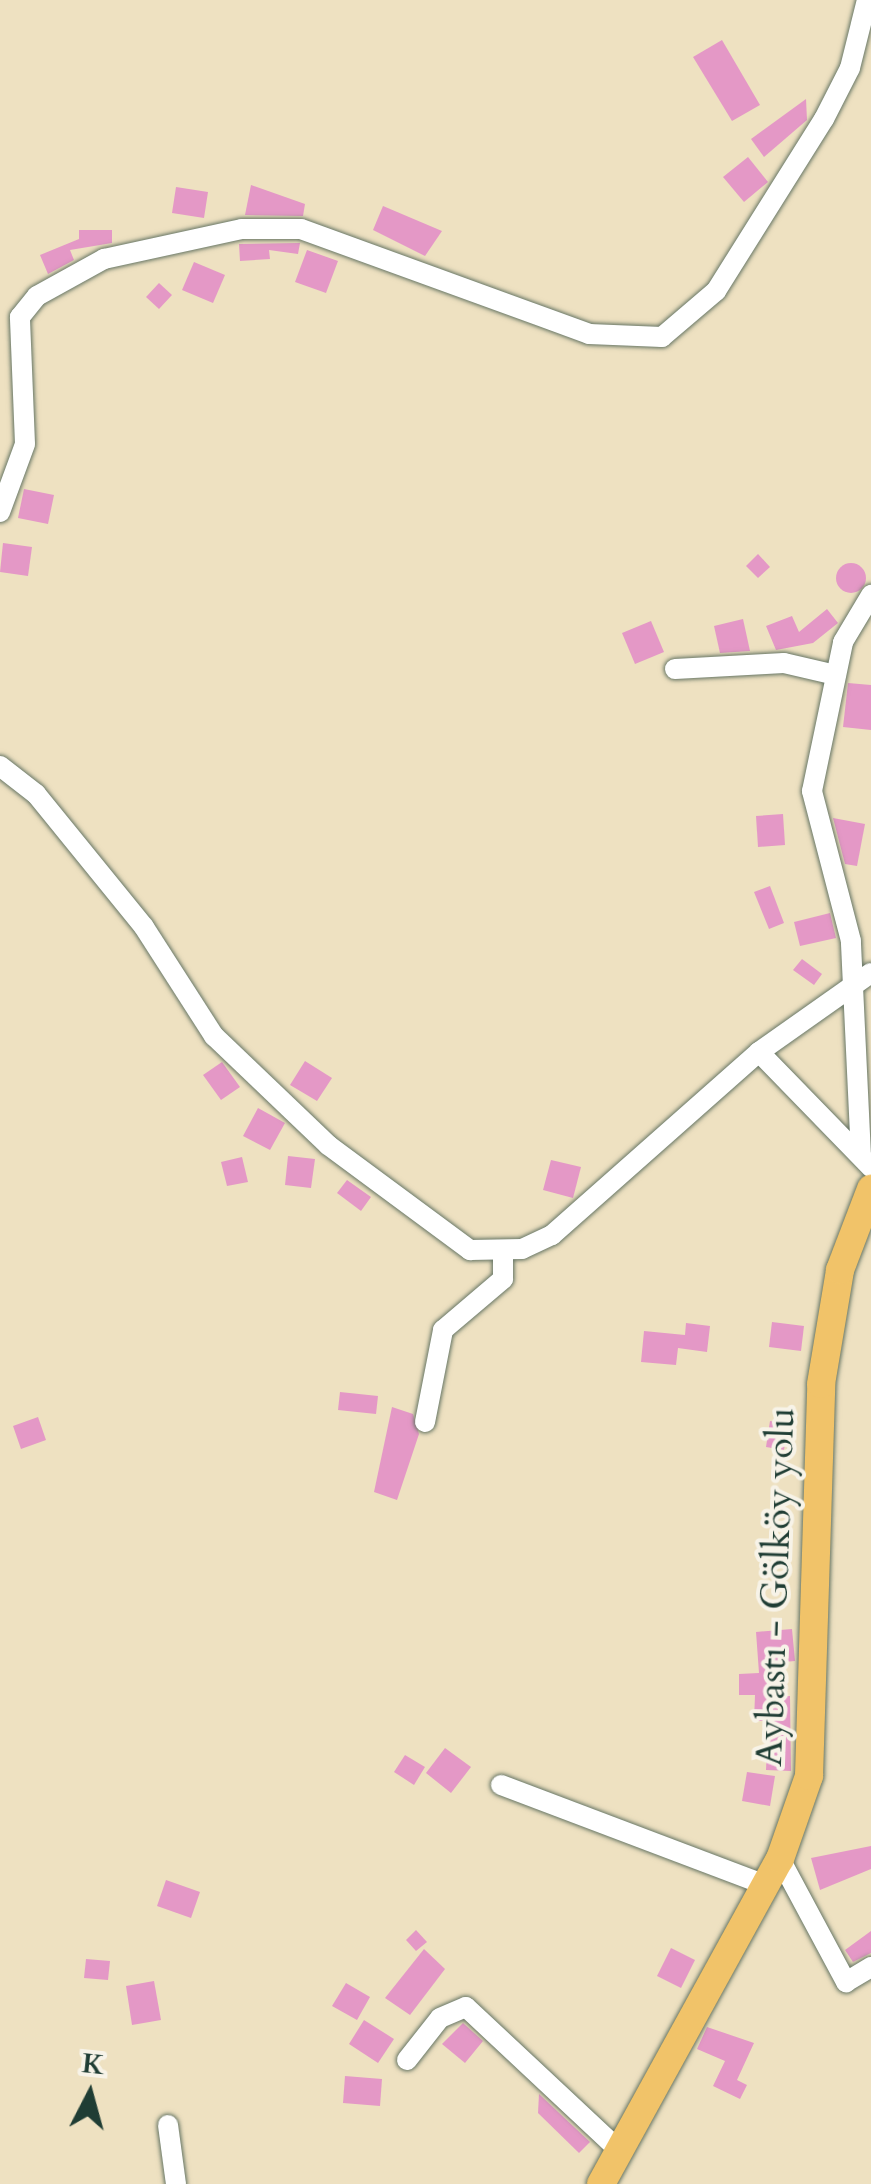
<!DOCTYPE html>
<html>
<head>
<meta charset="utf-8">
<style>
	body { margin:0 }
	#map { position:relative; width:871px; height:2184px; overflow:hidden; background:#eee1c1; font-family:Cardo,serif }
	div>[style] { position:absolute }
	.building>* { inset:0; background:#e498c6 }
	.round { border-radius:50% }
	.roads { filter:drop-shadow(0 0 2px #677665) drop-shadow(0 0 2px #677665) }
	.minor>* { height:20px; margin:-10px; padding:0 10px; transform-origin:10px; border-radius:10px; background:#fff }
	.major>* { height:28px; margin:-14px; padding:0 14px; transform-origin:14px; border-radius:14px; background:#f1c369 }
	span { translate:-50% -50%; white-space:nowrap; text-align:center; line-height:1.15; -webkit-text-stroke:8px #f7f3e8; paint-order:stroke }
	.street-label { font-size:38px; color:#1f3d34 }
	.north { position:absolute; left:40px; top:2044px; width:100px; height:100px; -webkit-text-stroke:8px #f7f3e8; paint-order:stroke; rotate:6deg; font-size:28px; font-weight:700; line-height:40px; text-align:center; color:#1f3d34 }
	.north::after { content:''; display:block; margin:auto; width:35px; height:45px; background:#1f3d34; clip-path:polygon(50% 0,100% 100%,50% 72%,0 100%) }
</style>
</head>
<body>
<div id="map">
	<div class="building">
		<i style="clip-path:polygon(722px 40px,760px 105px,732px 121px,693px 57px)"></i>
		<i style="clip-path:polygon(806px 99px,807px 120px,764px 157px,751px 139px)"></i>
		<i style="clip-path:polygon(748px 157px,768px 182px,744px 202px,723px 177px)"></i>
		<i style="clip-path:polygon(251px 185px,305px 204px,303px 216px,245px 215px)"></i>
		<i style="clip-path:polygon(176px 187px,208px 192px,204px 218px,172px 213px)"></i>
		<i style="clip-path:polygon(383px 206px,442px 231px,425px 256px,373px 230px)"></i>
		<i style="clip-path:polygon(79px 230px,112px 230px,112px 243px,70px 250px,74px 260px,48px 274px,40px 255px,79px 239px)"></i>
		<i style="clip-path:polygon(300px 243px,298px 254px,269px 250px,270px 259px,240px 261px,239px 244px)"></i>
		<i style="clip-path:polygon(307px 250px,338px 261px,326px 293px,295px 282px)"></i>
		<i style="clip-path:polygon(194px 262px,225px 275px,213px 303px,182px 290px)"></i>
		<i style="clip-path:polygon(159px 283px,172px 295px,159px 309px,146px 297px)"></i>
		<i style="clip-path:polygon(24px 489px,54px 495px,48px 524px,18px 518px)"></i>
		<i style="clip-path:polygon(3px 543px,32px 547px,28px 576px,0 572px)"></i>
		<i style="clip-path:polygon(758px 554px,770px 567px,758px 578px,746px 566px)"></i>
		<i class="round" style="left:836px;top:563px;width:30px;height:30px"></i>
		<i style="clip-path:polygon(827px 609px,838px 623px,813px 643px,776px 650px,766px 626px,792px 616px,799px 632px)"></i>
		<i style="clip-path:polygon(743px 619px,750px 651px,720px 653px,714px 626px)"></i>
		<i style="clip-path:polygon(651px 621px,664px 652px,635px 664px,622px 633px)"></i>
		<i style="clip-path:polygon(848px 683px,871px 685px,871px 730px,843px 727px)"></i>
		<i style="clip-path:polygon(783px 814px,785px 845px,758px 847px,756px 816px)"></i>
		<i style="clip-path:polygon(833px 818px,865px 824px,857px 866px,845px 864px)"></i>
		<i style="clip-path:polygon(770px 886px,784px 923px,769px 929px,754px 892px)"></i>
		<i style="clip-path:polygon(830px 913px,836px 938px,800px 946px,794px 922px)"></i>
		<i style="clip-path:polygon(802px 959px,822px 974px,814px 985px,793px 970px)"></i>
		<i style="clip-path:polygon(305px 1061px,332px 1078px,317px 1101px,290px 1085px)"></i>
		<i style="clip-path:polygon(222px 1062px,240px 1087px,221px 1100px,203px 1075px)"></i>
		<i style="clip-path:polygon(258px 1108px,285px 1123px,270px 1150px,243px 1136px)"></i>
		<i style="clip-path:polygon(288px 1156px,315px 1159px,311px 1188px,285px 1185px)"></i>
		<i style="clip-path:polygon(242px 1157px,248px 1182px,227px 1186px,221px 1162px)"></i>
		<i style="clip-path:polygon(551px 1160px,581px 1167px,573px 1198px,543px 1190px)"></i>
		<i style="clip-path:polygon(347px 1180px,371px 1197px,361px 1211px,337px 1193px)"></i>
		<i style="clip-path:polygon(772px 1322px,804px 1326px,801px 1351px,769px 1347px)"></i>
		<i style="clip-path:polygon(686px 1323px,710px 1326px,707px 1352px,678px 1348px,676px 1365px,641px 1362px,644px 1331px,685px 1335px)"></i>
		<i style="clip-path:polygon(340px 1392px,378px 1396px,376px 1414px,338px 1410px)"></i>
		<i style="clip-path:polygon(392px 1407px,413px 1414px,419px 1434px,397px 1500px,374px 1492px)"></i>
		<i style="clip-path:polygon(38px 1417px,46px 1440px,21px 1449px,13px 1426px)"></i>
		<i style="clip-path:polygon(770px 1421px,788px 1424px,784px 1450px,766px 1447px)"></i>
		<i style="clip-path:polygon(792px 1629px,795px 1661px,773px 1663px,774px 1696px,790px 1696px,791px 1771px,766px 1770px,768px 1721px,754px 1721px,755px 1695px,739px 1695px,739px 1674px,759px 1673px,756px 1632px)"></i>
		<i style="clip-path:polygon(445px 1748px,471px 1767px,451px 1793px,426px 1773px)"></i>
		<i style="clip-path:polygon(405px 1755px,425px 1767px,414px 1785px,394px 1772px)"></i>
		<i style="clip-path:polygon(747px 1772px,775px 1776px,770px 1806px,742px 1801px)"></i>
		<i style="clip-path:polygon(871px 1846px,871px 1869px,820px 1890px,811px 1858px)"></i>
		<i style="clip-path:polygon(166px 1880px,200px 1892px,191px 1918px,157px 1906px)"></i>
		<i style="clip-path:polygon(416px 1930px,427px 1942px,416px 1951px,406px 1940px)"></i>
		<i style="clip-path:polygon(871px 1931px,871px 1953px,853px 1962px,845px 1950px)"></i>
		<i style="clip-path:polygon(671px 1948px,695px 1960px,681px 1988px,657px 1976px)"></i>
		<i style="clip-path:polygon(424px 1949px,445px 1969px,410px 2015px,385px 1998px)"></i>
		<i style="clip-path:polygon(86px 1959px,110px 1961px,108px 1980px,84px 1978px)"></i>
		<i style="clip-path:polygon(154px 1981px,161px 2020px,132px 2025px,126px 1986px)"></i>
		<i style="clip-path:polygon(346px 1983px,370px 1997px,357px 2020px,332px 2006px)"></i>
		<i style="clip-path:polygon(364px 2020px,394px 2039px,378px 2063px,349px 2044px)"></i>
		<i style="clip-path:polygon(463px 2023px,483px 2041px,465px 2063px,442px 2044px)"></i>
		<i style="clip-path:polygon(707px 2027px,754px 2043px,737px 2080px,747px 2085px,740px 2099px,713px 2086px,725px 2061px,697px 2049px)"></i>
		<i style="clip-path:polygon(345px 2076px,382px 2079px,380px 2106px,343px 2103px)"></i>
		<i style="clip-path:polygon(539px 2094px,590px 2142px,579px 2153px,538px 2113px)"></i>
	</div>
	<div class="roads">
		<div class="minor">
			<i style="left:0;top:512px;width:72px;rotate:-69.8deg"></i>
			<i style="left:25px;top:444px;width:127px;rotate:-92.3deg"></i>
			<i style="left:20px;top:317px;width:27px;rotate:-51deg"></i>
			<i style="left:37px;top:296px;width:77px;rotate:-28.9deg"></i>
			<i style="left:104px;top:259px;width:141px;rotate:-12.3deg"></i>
			<i style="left:242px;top:229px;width:59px"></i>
			<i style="left:301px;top:229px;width:307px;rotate:20deg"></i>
			<i style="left:589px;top:334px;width:73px;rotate:2.4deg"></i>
			<i style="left:662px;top:337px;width:71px;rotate:-40.4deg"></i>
			<i style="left:716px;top:291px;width:203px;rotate:-57.9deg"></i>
			<i style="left:824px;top:119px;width:57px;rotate:-63deg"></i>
			<i style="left:850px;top:68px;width:70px;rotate:-76deg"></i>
			<i style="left:675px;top:669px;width:109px;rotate:-3.2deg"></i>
			<i style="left:784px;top:663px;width:53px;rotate:13deg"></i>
			<i style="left:0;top:766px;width:46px;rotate:37.9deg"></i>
			<i style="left:36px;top:794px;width:171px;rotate:50.9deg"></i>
			<i style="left:144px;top:927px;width:130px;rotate:57.3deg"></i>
			<i style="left:214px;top:1036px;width:158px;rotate:43.7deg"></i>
			<i style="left:328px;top:1145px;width:177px;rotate:36.5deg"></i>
			<i style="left:470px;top:1250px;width:52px;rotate:-1.1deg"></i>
			<i style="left:522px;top:1249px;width:33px;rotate:-25deg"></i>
			<i style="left:552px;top:1235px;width:276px;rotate:-41.5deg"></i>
			<i style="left:759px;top:1052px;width:161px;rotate:45.8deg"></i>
			<i style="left:759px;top:1052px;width:137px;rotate:-35.2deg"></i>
			<i style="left:861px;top:1156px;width:215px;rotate:-92.7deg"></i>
			<i style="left:851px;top:941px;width:155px;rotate:-104.6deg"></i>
			<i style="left:812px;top:791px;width:152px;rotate:-78.2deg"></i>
			<i style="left:843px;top:642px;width:55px;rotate:-59.2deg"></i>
			<i style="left:425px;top:1422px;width:94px;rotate:-78.9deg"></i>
			<i style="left:443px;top:1330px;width:79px;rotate:-40.4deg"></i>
			<i style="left:503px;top:1279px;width:28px;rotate:-90deg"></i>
			<i style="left:501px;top:1785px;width:283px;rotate:20.7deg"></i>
			<i style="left:780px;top:1859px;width:140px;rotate:61.8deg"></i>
			<i style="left:846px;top:1982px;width:29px;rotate:-31deg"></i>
			<i style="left:407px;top:2060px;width:53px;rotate:-51.8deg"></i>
			<i style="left:440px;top:2018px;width:28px;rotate:-23deg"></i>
			<i style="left:466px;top:2007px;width:212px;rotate:43.1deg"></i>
			<i style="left:168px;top:2125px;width:60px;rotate:82.3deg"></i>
		</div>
		<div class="major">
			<i style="left:601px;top:2184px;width:371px;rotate:-61.2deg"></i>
			<i style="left:780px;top:1859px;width:88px;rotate:-70.7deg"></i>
			<i style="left:809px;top:1776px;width:392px;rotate:-88.2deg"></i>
			<i style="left:821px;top:1384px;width:116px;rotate:-80.5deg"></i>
			<i style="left:840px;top:1270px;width:87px;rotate:-69.1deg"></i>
		</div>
	</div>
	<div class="street-label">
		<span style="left:776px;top:1587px;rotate:-88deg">Aybastı - Gölköy yolu</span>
	</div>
	<div class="north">K</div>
</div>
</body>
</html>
